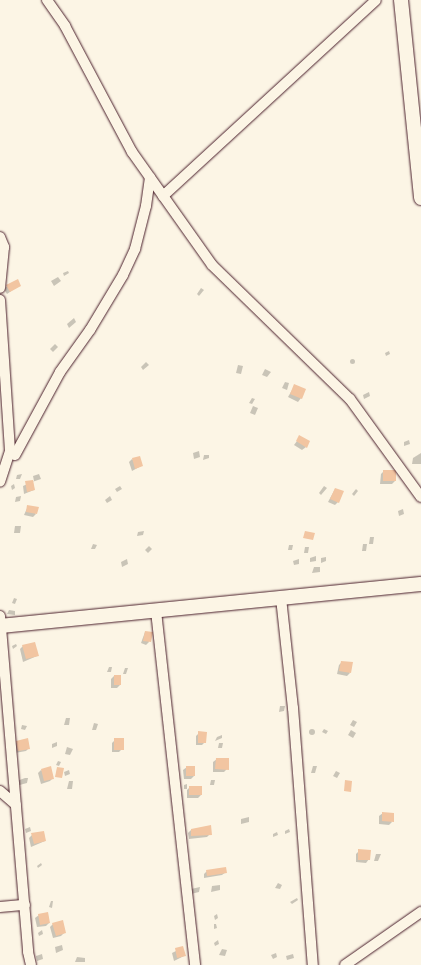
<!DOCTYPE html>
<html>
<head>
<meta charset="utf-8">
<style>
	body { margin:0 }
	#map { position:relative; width:421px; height:965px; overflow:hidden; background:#fcf5e5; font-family:Delius,sans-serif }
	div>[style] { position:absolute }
	.shadow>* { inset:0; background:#0003 }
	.round { border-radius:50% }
	.building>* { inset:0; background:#f2c5a1 }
	.roads { filter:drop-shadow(0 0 1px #4a1f2b) drop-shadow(0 0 1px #4a1f2b) }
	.street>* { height:10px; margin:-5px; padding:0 5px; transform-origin:5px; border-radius:5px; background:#fcf5e5 }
	.secondary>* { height:14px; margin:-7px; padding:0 7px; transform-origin:7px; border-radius:7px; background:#fcf5e5 }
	span { translate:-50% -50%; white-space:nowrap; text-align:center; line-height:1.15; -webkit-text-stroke:5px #fcf5e5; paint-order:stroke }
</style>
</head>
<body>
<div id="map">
	<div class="shadow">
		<i style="clip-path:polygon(68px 271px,69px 273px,64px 276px,63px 273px)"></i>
		<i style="clip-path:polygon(58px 277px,61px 281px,54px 286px,51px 281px)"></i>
		<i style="clip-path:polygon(20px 285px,7px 294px,4px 289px,7px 286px)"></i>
		<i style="clip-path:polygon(201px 288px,204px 290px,199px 296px,197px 294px)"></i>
		<i style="clip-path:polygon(74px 318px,76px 322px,69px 328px,67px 324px)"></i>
		<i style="clip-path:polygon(55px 344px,58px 347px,53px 352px,50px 349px)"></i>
		<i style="clip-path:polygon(389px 351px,390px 354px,386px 356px,385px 353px)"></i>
		<i class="round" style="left:349.5px;top:358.5px;width:5px;height:5px"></i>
		<i style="clip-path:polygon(146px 362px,149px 365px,143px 370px,141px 367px)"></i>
		<i style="clip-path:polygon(238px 365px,243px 366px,241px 374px,236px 373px)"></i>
		<i style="clip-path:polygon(265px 369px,271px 372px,267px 377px,262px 375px)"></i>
		<i style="clip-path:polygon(285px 382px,289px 383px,287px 390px,282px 388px)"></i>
		<i style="clip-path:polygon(295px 385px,301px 398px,298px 402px,288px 397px)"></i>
		<i style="clip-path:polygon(369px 392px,370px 396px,364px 399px,363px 395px)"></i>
		<i style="clip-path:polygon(252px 398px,255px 399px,252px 404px,249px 403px)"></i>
		<i style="clip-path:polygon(253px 406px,258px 408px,255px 415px,250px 413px)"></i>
		<i style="clip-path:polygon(300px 437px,306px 447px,302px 450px,294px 445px)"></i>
		<i style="clip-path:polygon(409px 440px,410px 444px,404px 446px,404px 442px)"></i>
		<i style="clip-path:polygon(199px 451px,200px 457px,194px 459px,193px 453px)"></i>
		<i style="clip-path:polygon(421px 453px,421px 464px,412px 464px,413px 458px)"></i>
		<i style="clip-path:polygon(204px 455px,209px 455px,209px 458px,203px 460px)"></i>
		<i style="clip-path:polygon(132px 459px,141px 466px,132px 471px,129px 462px)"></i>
		<i style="clip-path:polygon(384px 471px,395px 481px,392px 484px,380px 484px,381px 474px)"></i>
		<i style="clip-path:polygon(22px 474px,20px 479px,16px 479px,17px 475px)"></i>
		<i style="clip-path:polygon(39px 474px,41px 479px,32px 482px,34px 490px,24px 494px,23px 486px,34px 481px,33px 476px)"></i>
		<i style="clip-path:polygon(14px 484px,15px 488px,12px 490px,11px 486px)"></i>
		<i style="clip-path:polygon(120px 486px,122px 489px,117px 492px,115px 489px)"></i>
		<i style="clip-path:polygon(324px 486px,327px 488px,321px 495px,319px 493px)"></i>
		<i style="clip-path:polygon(335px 489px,338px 502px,335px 505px,328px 502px)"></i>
		<i style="clip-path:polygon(356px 489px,358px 491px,354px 496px,352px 494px)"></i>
		<i style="clip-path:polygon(21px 496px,20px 501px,15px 502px,16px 497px)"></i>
		<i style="clip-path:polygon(110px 496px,112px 500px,107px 503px,105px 500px)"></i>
		<i style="clip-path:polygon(28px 506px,36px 514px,33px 517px,24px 515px)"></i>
		<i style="clip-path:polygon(403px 509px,404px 514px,399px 516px,398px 511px)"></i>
		<i style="clip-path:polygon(15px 526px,21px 526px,20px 533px,14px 533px)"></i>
		<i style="clip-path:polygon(144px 531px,143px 535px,137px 536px,138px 532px)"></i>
		<i style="clip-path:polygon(370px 537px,374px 537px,373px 544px,369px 544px)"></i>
		<i style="clip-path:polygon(93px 544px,97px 545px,95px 549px,91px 549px)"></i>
		<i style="clip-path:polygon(363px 544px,367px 544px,366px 551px,362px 551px)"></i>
		<i style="clip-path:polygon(289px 545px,293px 545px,292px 550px,288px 550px)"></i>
		<i style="clip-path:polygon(149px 546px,152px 549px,148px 553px,145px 550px)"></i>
		<i style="clip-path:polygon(305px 547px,309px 547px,308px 553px,304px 553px)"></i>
		<i style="clip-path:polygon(316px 556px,316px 561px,310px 562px,310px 558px)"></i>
		<i style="clip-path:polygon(326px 557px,326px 561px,321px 563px,321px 558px)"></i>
		<i style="clip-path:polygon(127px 559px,128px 564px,122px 567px,121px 562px)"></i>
		<i style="clip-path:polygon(299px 559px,299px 564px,294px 565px,293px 561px)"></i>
		<i style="clip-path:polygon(314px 567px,320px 567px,320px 572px,312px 573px)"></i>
		<i style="clip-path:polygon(14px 598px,17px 599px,15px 604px,12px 603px)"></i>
		<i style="clip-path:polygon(9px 610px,15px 611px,15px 615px,7px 614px)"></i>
		<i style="clip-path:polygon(145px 632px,149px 642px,146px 645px,141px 643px)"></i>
		<i style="clip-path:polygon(16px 644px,17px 646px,13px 649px,12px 646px)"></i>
		<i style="clip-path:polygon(23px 646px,37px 656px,23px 662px,20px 649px)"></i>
		<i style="clip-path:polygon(342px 662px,350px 673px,347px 676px,337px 674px,339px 665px)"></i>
		<i style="clip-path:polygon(109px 667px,112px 667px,111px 672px,107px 672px)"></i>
		<i style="clip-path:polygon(125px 668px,128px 668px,126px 674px,123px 674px)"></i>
		<i style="clip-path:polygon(114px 676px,120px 685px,117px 688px,111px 688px,111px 679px)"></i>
		<i style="clip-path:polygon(280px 706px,285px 706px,284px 711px,279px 712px)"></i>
		<i style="clip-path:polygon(66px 718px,70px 718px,69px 725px,64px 725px)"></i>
		<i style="clip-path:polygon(353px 720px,357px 722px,354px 727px,350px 725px)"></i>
		<i style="clip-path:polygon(94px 723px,98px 724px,96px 730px,92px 730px)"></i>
		<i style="clip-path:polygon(22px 725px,27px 726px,25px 730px,21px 729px)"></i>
		<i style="clip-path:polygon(324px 729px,328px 731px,326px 734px,322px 732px)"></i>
		<i class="round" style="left:309px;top:729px;width:6px;height:6px"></i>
		<i style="clip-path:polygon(351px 730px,356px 733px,353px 738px,348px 735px)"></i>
		<i style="clip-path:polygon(199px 733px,205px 742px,202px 745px,196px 745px,196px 736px)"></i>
		<i style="clip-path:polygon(222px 735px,222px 738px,215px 741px,217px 737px)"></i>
		<i style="clip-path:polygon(115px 740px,122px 749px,119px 752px,112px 752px,112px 743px)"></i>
		<i style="clip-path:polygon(17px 742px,29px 748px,26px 751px,15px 753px,14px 745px)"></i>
		<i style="clip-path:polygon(57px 742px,57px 746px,52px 748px,52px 744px)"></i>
		<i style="clip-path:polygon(219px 743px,223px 743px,222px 748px,218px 748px)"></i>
		<i style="clip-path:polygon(67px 747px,73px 749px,70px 755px,65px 754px)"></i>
		<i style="clip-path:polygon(217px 759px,227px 769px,224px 772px,213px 772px,213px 762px)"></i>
		<i style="clip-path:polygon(58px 761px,61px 762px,59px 766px,56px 765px)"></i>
		<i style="clip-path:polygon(313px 766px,317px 766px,315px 773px,311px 773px)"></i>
		<i style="clip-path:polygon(187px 767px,194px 776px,191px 779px,184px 779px,183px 770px)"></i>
		<i style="clip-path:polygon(41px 770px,53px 778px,50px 781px,41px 784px,38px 773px)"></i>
		<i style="clip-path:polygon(69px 770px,70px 774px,65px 776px,64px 772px)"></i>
		<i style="clip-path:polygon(336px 771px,340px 773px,337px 778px,333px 776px)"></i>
		<i style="clip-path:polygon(25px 778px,28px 778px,27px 783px,16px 786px,17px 781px)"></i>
		<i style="clip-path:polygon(211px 780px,215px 780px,214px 785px,210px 785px)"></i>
		<i style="clip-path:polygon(69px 781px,73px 781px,72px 789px,67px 789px)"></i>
		<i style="clip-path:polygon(187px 784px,187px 790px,190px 787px,201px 795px,198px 798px,187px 798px,187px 789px,184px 789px,184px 785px)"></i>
		<i style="clip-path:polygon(383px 813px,392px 822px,389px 825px,379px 824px,379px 816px)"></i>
		<i style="clip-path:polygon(249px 817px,249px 822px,241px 824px,241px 819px)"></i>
		<i style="clip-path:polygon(30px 827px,31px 831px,26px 833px,25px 829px)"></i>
		<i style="clip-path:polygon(289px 829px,290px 832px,285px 834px,285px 831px)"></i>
		<i style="clip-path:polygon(191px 830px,210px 834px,207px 837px,189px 839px,188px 833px)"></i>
		<i style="clip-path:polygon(277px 832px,278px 835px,273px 837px,273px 834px)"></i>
		<i style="clip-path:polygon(32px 835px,45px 841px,31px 847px,29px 838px)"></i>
		<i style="clip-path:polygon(359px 851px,369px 859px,366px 863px,356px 862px,356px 854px)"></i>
		<i style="clip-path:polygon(376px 854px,381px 854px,378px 861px,374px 861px)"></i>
		<i style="clip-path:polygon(41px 863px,42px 865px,38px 868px,37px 866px)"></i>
		<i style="clip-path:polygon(207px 871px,226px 872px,222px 875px,204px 878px,204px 874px)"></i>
		<i style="clip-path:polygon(278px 883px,282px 885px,280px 889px,275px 888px)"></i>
		<i style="clip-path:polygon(220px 885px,220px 890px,211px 892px,212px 886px)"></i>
		<i style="clip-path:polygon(200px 887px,199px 892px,191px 894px,191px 889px)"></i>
		<i style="clip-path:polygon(297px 898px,298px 900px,292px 904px,290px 902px)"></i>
		<i style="clip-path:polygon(51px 901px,53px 901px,52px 908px,49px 907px)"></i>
		<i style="clip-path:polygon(217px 914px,218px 918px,215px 920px,214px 916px)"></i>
		<i style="clip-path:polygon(39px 915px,49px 923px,46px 926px,37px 927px,35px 918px)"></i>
		<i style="clip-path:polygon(53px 924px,64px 933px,61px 936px,53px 938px,50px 927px)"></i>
		<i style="clip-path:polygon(214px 924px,216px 924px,217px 928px,214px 929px)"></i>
		<i style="clip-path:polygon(42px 930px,43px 934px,39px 936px,38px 933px)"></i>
		<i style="clip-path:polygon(218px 940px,219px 944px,215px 946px,214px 943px)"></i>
		<i style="clip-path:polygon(62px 945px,63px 950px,56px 953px,55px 947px)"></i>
		<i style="clip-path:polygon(182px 948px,184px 956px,174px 961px,172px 953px)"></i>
		<i style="clip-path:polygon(222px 949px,227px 950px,225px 956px,219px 955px)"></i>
		<i style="clip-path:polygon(276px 953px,277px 957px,273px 959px,271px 955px)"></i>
		<i style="clip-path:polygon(42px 954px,43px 959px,37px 961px,36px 956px)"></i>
		<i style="clip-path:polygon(293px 954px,294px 958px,287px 960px,286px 956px)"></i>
		<i style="clip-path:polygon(77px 957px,85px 958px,85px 962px,75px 962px)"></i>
	</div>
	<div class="building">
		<i style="clip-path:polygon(18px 279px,21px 286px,10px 292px,6px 285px)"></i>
		<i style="clip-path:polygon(294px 384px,306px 389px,302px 399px,290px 394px)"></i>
		<i style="clip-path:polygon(299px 435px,310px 441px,307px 448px,296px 441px)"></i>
		<i style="clip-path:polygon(140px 456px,143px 466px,135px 469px,132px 458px)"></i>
		<i style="clip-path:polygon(383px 470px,396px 470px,396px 481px,383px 481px)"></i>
		<i style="clip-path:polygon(33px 480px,35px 490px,27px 492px,25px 481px)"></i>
		<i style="clip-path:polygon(335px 488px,344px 491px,339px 503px,330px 499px)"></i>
		<i style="clip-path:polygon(27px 505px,39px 507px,37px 514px,26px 512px)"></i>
		<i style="clip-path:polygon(305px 531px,315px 533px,313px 540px,303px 538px)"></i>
		<i style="clip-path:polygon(145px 631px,153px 632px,151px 642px,143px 641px)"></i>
		<i style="clip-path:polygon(35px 642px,39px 656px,26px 659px,22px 645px)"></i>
		<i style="clip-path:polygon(341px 661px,353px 662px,351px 673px,339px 671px)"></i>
		<i style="clip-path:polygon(114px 675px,121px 675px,121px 685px,114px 685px)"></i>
		<i style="clip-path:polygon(198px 731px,207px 732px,206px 743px,198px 743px)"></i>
		<i style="clip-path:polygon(28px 738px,30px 749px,18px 751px,16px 741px)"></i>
		<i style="clip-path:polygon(114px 738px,124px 738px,124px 750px,114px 750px)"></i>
		<i style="clip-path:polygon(216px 758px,229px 758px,229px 770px,215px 769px)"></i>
		<i style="clip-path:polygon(51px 766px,54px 779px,44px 781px,41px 769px)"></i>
		<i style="clip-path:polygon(186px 766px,195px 766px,195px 776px,186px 776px)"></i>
		<i style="clip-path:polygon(57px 767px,64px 768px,62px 778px,55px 777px)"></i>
		<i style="clip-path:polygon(345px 780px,352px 781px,351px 792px,344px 791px)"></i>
		<i style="clip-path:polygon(189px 786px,202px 786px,202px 795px,189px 795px)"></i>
		<i style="clip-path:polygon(382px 812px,394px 813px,394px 822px,382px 821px)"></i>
		<i style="clip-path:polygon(211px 825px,212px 835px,191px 836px,191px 829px)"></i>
		<i style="clip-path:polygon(44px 831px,46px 841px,34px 844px,31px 833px)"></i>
		<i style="clip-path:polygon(358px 849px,371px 850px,370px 860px,358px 860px)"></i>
		<i style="clip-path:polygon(226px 867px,227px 873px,207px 876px,206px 870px)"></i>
		<i style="clip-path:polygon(48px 912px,50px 923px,40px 925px,38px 914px)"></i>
		<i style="clip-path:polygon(63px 920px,66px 933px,56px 936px,52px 923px)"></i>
		<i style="clip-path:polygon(183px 946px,186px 956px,177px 958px,175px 948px)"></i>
	</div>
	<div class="roads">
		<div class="street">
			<i style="left:47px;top:0;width:32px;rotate:55deg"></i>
			<i style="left:65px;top:26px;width:143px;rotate:62deg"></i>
			<i style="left:132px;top:152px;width:138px;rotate:54.7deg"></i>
			<i style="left:212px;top:265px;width:192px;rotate:44.2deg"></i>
			<i style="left:350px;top:399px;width:121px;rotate:54.1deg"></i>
			<i style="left:163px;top:196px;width:289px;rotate:-42.6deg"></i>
			<i style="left:0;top:237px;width:11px;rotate:68deg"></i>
			<i style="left:4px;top:247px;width:41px;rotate:95.6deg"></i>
			<i style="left:0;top:300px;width:151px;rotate:86.2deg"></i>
			<i style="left:10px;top:451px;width:32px;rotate:108deg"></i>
			<i style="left:15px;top:455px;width:94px;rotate:-61.5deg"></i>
			<i style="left:60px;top:372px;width:52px;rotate:-54.5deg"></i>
			<i style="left:90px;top:330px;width:64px;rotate:-59deg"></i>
			<i style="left:123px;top:275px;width:29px;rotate:-65deg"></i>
			<i style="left:135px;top:249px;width:44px;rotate:-75.7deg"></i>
			<i style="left:146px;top:206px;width:29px;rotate:-82deg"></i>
			<i style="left:281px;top:598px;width:111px;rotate:83.8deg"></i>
			<i style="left:293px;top:708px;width:258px;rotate:85.6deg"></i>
			<i style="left:156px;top:611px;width:356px;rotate:83.7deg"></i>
			<i style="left:0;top:616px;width:337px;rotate:85.2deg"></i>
			<i style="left:28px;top:952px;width:13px;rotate:77deg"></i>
			<i style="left:0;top:791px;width:21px;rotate:41deg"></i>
			<i style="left:0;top:907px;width:25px;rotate:-5deg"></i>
			<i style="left:345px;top:965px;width:93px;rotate:-34.9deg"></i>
		</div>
		<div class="secondary">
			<i style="left:401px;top:0;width:199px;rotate:84.2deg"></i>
			<i style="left:0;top:626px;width:423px;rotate:-5.7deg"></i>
		</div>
	</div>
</div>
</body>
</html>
